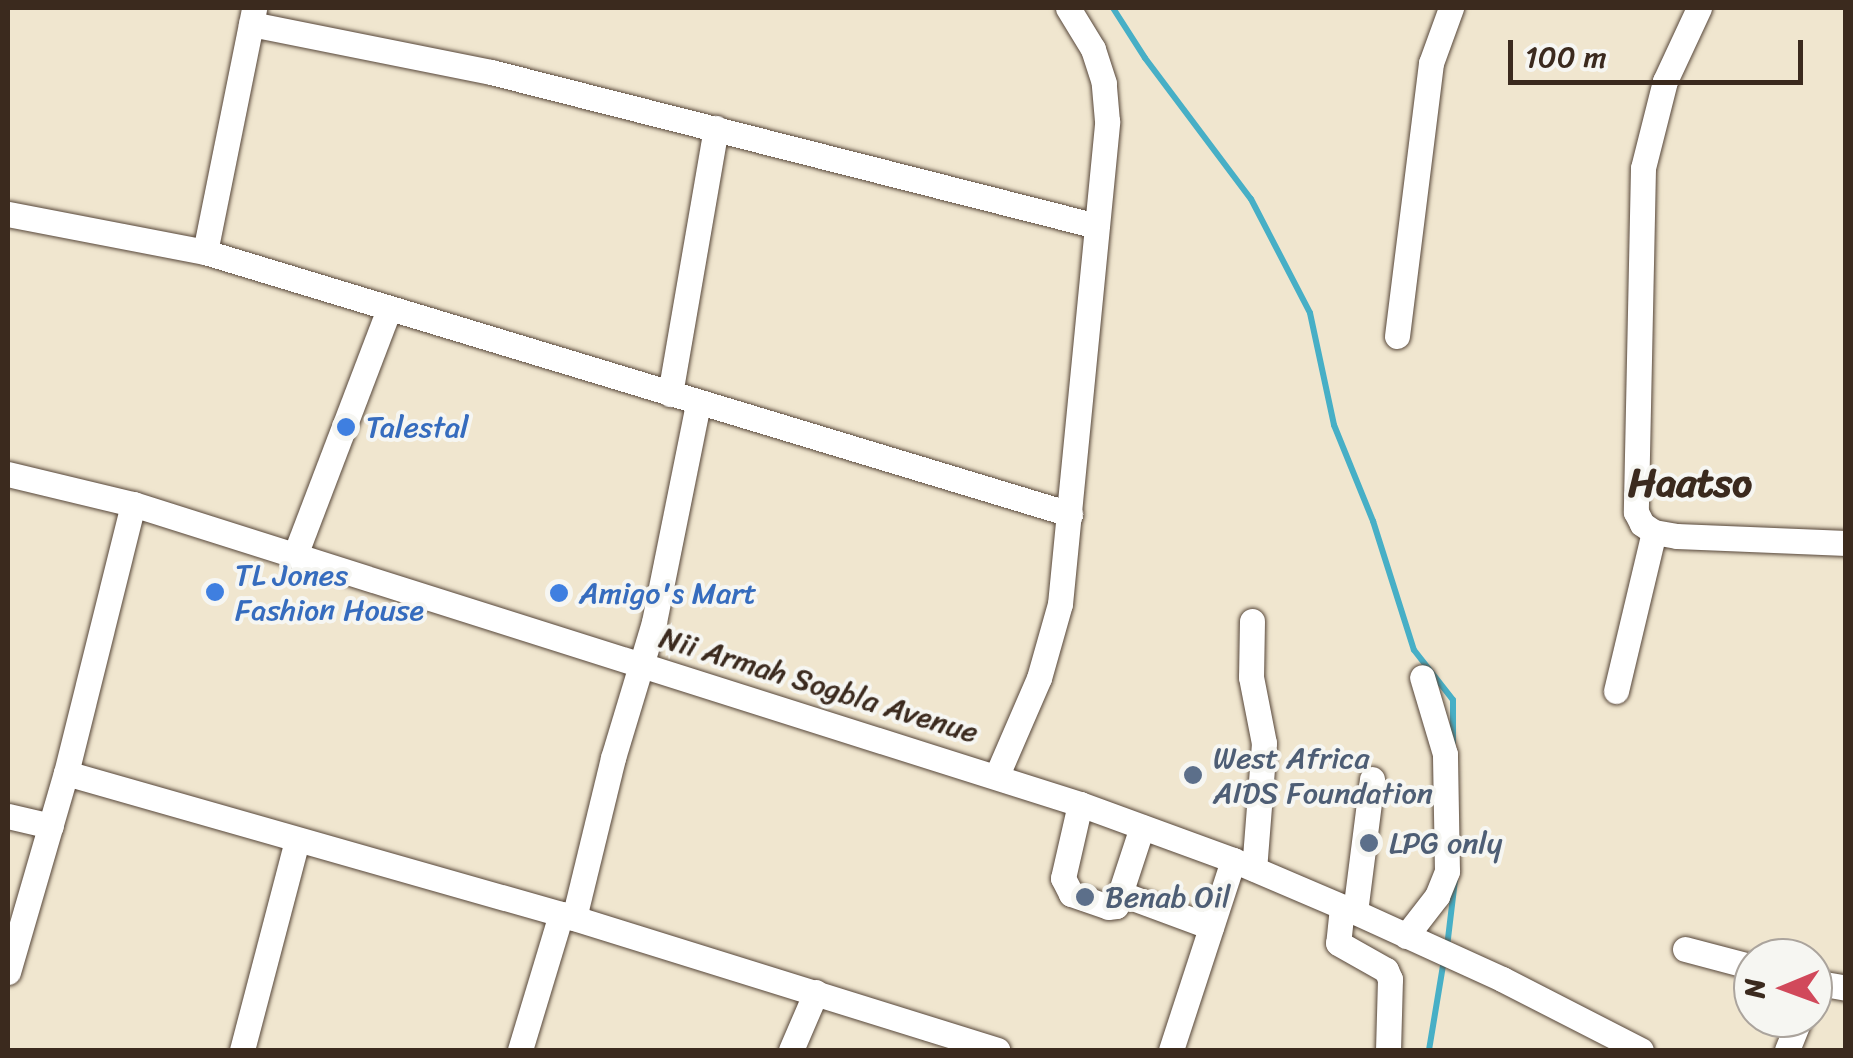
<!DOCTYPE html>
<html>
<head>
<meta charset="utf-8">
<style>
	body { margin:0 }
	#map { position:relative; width:1853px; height:1058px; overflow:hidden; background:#f0e6cf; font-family:Sriracha,sans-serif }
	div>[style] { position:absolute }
	.stream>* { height:6px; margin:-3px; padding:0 3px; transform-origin:3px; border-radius:3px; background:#47afc6 }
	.roads { filter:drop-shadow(0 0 2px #564639) drop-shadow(0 0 2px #564639) }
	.minor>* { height:25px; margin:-12.5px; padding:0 12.5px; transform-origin:12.5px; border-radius:12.5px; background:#fff }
	.dots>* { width:28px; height:28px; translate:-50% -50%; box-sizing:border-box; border:5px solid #f6f6f2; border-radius:50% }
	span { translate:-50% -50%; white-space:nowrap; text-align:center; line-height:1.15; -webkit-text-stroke:8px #f6f6f2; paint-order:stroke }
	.shop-label { font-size:30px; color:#366cbe }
	.left { translate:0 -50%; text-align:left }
	.street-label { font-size:30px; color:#3b2a1e }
	.service-label { font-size:30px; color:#4e5e75 }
	.district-label { font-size:40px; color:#3b2a1e; font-weight:700 }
	.frame { position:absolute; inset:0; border:10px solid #3b2a1e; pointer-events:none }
	.north { position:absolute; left:1733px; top:938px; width:100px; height:100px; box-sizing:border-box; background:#f6f6f2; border:2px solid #aba49d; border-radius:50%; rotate:269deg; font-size:28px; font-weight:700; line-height:40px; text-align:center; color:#3b2a1e }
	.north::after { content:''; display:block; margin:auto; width:35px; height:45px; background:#d1495b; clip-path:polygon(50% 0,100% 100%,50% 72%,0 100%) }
	.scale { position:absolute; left:1508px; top:40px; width:295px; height:45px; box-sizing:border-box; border:5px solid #3b2a1e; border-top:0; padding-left:12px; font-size:30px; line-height:35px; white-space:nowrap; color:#3b2a1e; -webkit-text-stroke:8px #f6f6f2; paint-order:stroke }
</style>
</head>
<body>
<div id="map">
	<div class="stream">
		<i style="left:1113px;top:8px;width:59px;rotate:57.4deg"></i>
		<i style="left:1145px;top:58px;width:176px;rotate:53.1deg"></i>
		<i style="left:1251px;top:199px;width:128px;rotate:62.6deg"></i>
		<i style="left:1310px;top:313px;width:115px;rotate:77.9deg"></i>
		<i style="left:1334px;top:425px;width:104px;rotate:67.9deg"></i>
		<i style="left:1373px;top:521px;width:135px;rotate:72.4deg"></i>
		<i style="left:1414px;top:650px;width:63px;rotate:52deg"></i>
		<i style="left:1453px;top:700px;width:42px;rotate:90deg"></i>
		<i style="left:1447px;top:947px;width:67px;rotate:-83.2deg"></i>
		<i style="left:1429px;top:1050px;width:92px;rotate:-80.6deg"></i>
	</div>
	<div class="roads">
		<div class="minor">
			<i style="left:1699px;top:8px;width:81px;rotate:115deg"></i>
			<i style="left:1665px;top:81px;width:90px;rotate:104.2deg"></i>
			<i style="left:1643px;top:168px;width:344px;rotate:91.2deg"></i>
			<i style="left:1636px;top:512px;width:13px;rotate:63deg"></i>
			<i style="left:1642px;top:524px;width:14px;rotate:34deg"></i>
			<i style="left:1654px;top:532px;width:23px;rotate:10deg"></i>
			<i style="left:1677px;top:536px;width:169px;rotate:2.4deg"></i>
			<i style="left:251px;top:24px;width:245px;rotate:11.3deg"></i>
			<i style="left:491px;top:72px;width:625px;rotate:14.26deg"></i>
			<i style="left:8px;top:214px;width:201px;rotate:10.9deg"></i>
			<i style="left:205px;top:252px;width:904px;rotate:16.85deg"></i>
			<i style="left:205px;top:252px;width:249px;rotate:-78.6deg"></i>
			<i style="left:1397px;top:336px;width:275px;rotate:-82.9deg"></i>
			<i style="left:1431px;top:63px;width:59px;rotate:-70deg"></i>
			<i style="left:670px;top:394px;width:270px;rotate:-80.2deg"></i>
			<i style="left:8px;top:474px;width:129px;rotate:13.5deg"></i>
			<i style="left:133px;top:504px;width:993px;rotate:17.58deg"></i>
			<i style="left:1080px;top:804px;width:163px;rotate:20.1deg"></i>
			<i style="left:1233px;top:860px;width:133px;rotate:23.1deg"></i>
			<i style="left:1355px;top:912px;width:162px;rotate:24.5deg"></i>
			<i style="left:1502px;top:979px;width:156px;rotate:27.1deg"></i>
			<i style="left:295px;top:555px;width:263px;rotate:-69.1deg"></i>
			<i style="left:1252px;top:621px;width:56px;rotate:91deg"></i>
			<i style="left:1251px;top:677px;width:67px;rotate:78.9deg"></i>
			<i style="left:1264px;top:743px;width:126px;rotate:94.5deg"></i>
			<i style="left:1616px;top:691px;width:163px;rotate:-76.6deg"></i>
			<i style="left:66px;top:773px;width:515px;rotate:15.9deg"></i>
			<i style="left:561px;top:914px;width:457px;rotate:17.3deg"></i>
			<i style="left:997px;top:775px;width:106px;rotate:-66.6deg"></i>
			<i style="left:1039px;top:678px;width:77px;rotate:-74.2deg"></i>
			<i style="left:1060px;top:604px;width:485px;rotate:-84.4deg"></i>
			<i style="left:1107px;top:121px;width:38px;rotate:-95deg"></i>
			<i style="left:1104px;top:83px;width:36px;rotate:-108deg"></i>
			<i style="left:1093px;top:49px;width:48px;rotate:-121.4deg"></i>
			<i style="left:1080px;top:804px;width:76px;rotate:102.9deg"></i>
			<i style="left:1063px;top:878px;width:18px;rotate:63deg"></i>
			<i style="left:1071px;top:894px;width:39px;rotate:19deg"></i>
			<i style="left:1108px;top:907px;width:8px;rotate:-7deg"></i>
			<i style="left:1116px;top:906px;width:83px;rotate:-71.8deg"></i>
			<i style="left:8px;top:816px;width:44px;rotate:13.1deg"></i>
			<i style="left:1122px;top:894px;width:95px;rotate:20.3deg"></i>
			<i style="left:1342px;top:907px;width:36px;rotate:96deg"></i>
			<i style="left:1338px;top:943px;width:55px;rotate:29.4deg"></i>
			<i style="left:1386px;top:970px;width:10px;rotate:66deg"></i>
			<i style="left:1390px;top:979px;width:71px;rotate:91.6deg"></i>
			<i style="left:1355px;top:912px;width:134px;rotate:-82.7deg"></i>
			<i style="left:574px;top:918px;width:165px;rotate:-76.3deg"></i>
			<i style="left:613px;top:758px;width:142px;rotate:-73.2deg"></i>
			<i style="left:654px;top:622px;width:223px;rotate:-78.6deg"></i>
			<i style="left:1406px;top:936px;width:51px;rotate:-52.2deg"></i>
			<i style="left:1437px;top:896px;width:27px;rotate:-68deg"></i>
			<i style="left:1447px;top:871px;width:117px;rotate:-91deg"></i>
			<i style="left:1445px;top:754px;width:80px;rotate:-106.6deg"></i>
			<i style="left:1685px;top:949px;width:70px;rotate:14.8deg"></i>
			<i style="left:8px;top:972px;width:207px;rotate:-73.8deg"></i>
			<i style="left:66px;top:773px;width:277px;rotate:-76deg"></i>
			<i style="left:1813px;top:982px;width:34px;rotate:10deg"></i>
			<i style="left:242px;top:1050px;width:216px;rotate:-75.3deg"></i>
			<i style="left:520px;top:1050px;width:142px;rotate:-73.2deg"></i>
			<i style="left:791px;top:1050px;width:63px;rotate:-66.7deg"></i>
			<i style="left:1171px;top:1050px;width:200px;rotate:-71.9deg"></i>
			<i style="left:1787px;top:1050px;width:35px;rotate:-68deg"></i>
		</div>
	</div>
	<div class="dots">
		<i style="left:346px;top:427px;background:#3f7fe0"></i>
		<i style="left:215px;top:592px;background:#3f7fe0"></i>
		<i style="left:559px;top:593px;background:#3f7fe0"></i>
		<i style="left:1193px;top:775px;background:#5c6f8a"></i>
		<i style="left:1369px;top:843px;background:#5c6f8a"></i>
		<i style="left:1085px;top:897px;background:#5c6f8a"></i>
	</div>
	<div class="shop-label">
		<span class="left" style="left:366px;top:427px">Talestal</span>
		<span class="left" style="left:235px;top:592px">TL Jones<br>Fashion House</span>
		<span class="left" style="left:579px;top:593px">Amigo's Mart</span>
	</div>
	<div class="street-label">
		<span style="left:819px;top:685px;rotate:17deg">Nii Armah Sogbla Avenue</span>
	</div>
	<div class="service-label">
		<span class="left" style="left:1213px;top:775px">West Africa<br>AIDS Foundation</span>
		<span class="left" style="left:1389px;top:843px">LPG only</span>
		<span class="left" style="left:1105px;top:897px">Benab Oil</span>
	</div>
	<div class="district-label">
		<span style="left:1690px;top:483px">Haatso</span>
	</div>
	<div class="frame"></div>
	<div class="north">N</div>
	<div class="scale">100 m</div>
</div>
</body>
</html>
